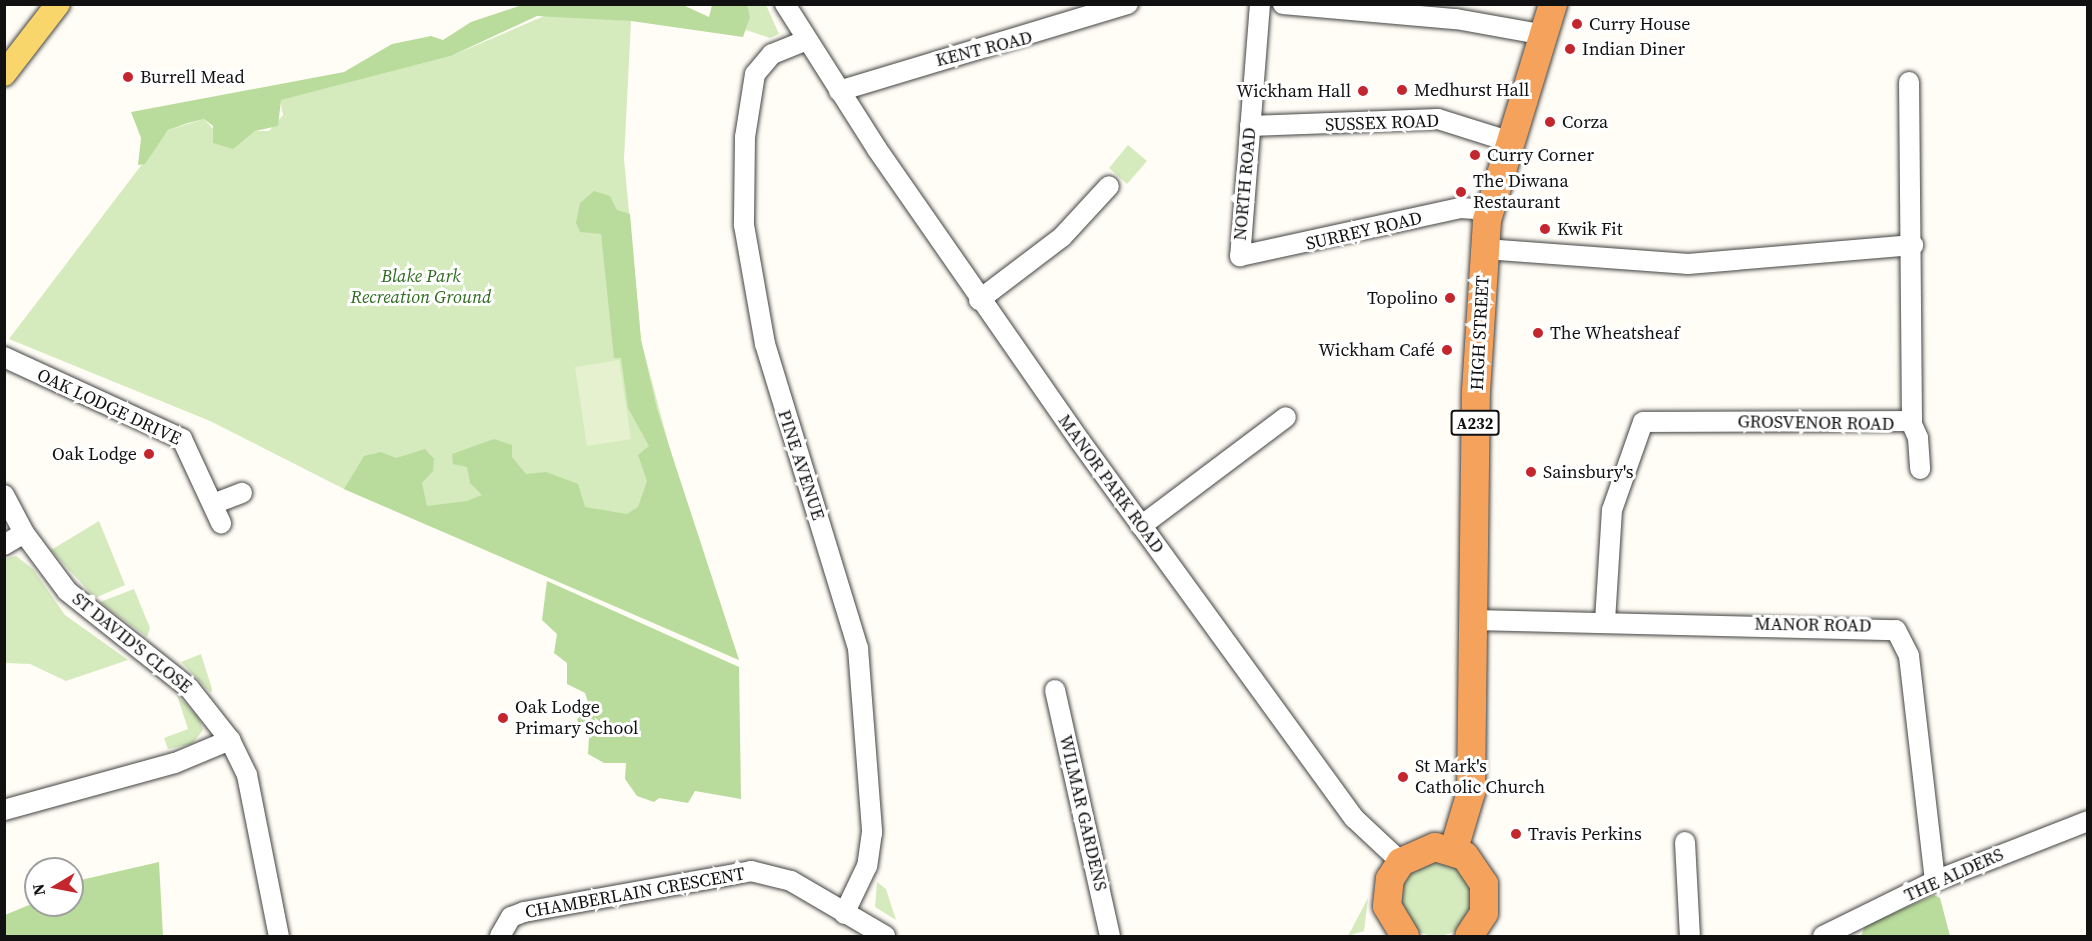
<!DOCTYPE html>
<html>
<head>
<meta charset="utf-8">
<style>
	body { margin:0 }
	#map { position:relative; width:2092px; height:941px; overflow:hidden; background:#fffdf5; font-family:"Source Serif 4",serif }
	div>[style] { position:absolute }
	.green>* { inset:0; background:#d5ebbd }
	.round { border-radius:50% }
	.forest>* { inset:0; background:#b9dc9c }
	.pitch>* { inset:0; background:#e6f2cf }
	.roads { filter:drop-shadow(0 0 2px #444) drop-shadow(0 0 2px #444) }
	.minor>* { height:20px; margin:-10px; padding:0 10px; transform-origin:10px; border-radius:10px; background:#fff }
	.major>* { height:24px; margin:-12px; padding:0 12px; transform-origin:12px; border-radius:12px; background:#f9d66b }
	.highway>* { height:28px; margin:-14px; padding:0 14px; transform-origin:14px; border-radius:14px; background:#f5a25d }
	.dots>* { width:16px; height:16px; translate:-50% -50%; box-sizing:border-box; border:3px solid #fff; border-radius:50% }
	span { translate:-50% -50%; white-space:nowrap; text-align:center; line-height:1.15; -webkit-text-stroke:6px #fff; paint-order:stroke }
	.shield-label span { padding:2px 4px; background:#fff; border:2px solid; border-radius:4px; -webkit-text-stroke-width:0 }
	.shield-label { font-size:16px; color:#111; font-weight:700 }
	.poi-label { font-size:18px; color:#111 }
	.left { translate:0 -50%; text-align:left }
	.right { translate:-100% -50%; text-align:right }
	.street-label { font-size:18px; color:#111 }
	.park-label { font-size:18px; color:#2f6b1f; font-style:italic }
	.frame { position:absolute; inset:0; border:6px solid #111; pointer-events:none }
	.north { position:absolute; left:24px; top:857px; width:60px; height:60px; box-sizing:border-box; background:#fff; border:2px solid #a0a0a0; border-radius:50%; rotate:260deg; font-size:16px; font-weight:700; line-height:24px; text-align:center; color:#111 }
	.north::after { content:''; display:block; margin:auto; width:21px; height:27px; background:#c4262e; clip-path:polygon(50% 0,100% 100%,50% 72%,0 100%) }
</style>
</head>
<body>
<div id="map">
	<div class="green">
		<i style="clip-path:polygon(747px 4px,766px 5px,779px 34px,770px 38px,746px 30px)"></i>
		<i style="clip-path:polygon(549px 14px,631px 21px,624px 159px,641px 340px,683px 499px,739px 660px,344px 489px,210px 421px,9px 339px,168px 130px,204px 119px,232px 149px,255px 131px,269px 131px,283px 115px,280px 100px,451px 56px)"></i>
		<i style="clip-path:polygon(1128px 145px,1147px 161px,1127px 184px,1109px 168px)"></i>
		<i style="clip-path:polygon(99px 521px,125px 585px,95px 598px,51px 550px)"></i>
		<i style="clip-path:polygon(16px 556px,33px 569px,65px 615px,128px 660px,66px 681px,30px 664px,5px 663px,5px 559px)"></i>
		<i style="clip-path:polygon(134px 589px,150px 628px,147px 637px,100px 602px)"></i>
		<i style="clip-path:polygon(201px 654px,212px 689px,211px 693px,181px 662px)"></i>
		<i style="clip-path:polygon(177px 695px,199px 718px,203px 730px,192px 744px,168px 749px,164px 738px,188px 729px)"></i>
		<i class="round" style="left:1399px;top:862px;width:74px;height:74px"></i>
		<i style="clip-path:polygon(877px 882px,886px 889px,896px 920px,875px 907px)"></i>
		<i style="clip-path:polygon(1368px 898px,1364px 931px,1348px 936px)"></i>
	</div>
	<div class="forest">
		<i style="clip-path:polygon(525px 4px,683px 5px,709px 17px,712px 5px,747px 5px,750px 17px,743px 37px,631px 21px,537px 16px,451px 56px,281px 100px,278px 126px,255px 131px,233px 149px,213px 143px,213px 126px,204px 119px,188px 123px,168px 130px,145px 164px,138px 165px,141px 138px,131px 112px,344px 72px,392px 44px,431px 36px,443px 40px,471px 22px)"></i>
		<i style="clip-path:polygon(594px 191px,610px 196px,617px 210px,630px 214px,641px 340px,657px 409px,739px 660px,344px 489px,364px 456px,381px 452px,396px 458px,425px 449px,434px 459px,433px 471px,422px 483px,427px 506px,467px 501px,482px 495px,470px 483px,467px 467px,453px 464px,452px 454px,494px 439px,512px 445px,512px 457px,526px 474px,546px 472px,578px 484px,585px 507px,627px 514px,638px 507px,647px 481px,638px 455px,649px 446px,628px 408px,621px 358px,614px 358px,601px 234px,580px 232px,576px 223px,580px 203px)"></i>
		<i style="clip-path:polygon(547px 581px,739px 667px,741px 799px,695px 791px,688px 803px,659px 798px,654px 802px,637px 796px,625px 779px,626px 763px,604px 763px,588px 754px,589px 738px,577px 720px,588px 702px,585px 693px,567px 684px,567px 663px,554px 653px,557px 634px,542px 620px)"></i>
		<i style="clip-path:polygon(159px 862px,163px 936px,5px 936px,5px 915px,36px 902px,72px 905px,72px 882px)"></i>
		<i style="clip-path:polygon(1934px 895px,1940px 898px,1950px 936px,1861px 936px,1865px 926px)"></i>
	</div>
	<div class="pitch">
		<i style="clip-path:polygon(619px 360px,631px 439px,587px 446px,575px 367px)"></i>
	</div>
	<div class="roads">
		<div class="minor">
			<i style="left:785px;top:4px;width:172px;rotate:57.6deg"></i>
			<i style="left:877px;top:149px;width:356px;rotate:55.2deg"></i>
			<i style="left:1080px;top:441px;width:466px;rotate:54deg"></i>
			<i style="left:1354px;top:818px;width:64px;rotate:43.1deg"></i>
			<i style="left:1260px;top:4px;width:253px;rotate:94.5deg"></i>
			<i style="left:1240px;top:256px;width:226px;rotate:-12.3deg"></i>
			<i style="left:1461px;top:208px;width:28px;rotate:4deg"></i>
			<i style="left:1283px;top:4px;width:174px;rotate:5deg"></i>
			<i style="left:1456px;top:19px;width:90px;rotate:10.2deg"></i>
			<i style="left:807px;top:40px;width:38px;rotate:158deg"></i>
			<i style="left:772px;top:54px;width:26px;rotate:130deg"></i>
			<i style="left:755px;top:74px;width:64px;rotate:99deg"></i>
			<i style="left:745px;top:137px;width:88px;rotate:90.7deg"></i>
			<i style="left:744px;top:225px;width:121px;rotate:80deg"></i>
			<i style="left:765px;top:344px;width:318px;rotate:73deg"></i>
			<i style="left:858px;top:648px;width:185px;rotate:85.6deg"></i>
			<i style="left:872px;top:832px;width:34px;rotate:98deg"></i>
			<i style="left:867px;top:866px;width:53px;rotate:115.6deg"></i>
			<i style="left:839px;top:91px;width:302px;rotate:-16.8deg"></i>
			<i style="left:1250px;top:126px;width:188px;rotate:-2.1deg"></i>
			<i style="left:1438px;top:119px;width:77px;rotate:17.5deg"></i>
			<i style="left:1485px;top:249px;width:204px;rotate:4.2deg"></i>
			<i style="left:1688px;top:264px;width:226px;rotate:-4.8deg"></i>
			<i style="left:979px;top:300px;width:104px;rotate:-37.2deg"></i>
			<i style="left:1062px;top:237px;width:69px;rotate:-47.3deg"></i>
			<i style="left:4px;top:357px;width:196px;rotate:24.7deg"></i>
			<i style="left:182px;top:439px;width:93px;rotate:65.1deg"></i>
			<i style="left:1911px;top:422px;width:17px;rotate:66deg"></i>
			<i style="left:1918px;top:438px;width:31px;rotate:86deg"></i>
			<i style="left:4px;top:495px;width:43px;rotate:62.2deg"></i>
			<i style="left:24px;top:533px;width:72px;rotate:53.4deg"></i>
			<i style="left:67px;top:591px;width:156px;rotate:38.5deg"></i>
			<i style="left:189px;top:688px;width:66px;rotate:51.7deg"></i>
			<i style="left:230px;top:740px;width:39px;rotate:64deg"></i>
			<i style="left:247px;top:775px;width:164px;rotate:78.8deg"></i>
			<i style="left:213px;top:504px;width:31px;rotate:-21deg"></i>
			<i style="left:1141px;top:526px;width:181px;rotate:-36.9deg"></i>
			<i style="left:4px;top:545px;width:23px;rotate:-31deg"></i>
			<i style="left:1474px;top:620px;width:422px;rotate:1.4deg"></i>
			<i style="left:1896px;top:630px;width:29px;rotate:63deg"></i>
			<i style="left:1909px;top:656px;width:226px;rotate:83.4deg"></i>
			<i style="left:1605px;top:621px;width:111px;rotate:-86.4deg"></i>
			<i style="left:1612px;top:510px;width:93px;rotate:-70.6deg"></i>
			<i style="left:1643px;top:422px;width:269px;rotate:-0.2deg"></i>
			<i style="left:1912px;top:421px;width:339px;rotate:-90.5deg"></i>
			<i style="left:1055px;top:690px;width:252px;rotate:77.4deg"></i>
			<i style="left:4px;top:810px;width:177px;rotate:-15.4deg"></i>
			<i style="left:175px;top:763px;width:60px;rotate:-22.7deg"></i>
			<i style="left:1685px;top:842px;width:94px;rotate:87deg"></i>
			<i style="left:500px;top:936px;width:22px;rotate:-60deg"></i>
			<i style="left:511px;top:917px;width:14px;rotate:-21deg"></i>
			<i style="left:524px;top:912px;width:231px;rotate:-10.2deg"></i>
			<i style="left:751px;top:871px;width:41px;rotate:14deg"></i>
			<i style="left:791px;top:881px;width:109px;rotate:30.3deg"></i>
			<i style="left:1823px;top:936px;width:125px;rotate:-26.2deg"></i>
			<i style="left:1935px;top:881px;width:164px;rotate:-21.4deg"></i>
		</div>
		<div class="major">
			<i style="left:4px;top:74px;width:88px;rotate:-52.4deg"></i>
		</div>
		<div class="highway">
			<i style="left:1454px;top:849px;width:59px;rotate:-73.4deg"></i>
			<i style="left:1471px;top:792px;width:401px;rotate:-89.3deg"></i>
			<i style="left:1476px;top:391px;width:171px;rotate:-86.3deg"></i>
			<i style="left:1487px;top:220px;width:226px;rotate:-73deg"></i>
			<i style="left:1405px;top:936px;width:35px;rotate:-121deg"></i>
			<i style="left:1387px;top:906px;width:27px;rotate:-84deg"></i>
			<i style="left:1390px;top:879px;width:20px;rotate:-57deg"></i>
			<i style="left:1401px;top:862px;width:37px;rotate:-24deg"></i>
			<i style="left:1435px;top:847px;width:31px;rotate:17deg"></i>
			<i style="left:1465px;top:856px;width:34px;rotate:56deg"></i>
			<i style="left:1484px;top:884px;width:29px;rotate:90deg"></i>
			<i style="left:1484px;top:913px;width:27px;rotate:123deg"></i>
		</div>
	</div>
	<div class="dots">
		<i style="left:1577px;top:24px;background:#c4262e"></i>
		<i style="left:1570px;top:49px;background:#c4262e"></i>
		<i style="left:128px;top:77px;background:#c4262e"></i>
		<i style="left:1402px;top:90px;background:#c4262e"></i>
		<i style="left:1363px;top:91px;background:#c4262e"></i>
		<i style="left:1550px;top:122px;background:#c4262e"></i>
		<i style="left:1475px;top:155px;background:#c4262e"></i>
		<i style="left:1461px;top:192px;background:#c4262e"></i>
		<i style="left:1545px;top:229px;background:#c4262e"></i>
		<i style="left:1450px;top:298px;background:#c4262e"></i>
		<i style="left:1538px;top:333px;background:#c4262e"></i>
		<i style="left:1447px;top:350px;background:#c4262e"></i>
		<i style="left:149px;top:454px;background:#c4262e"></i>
		<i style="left:1531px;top:472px;background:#c4262e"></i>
		<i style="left:503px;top:718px;background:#c4262e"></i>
		<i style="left:1403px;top:777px;background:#c4262e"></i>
		<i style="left:1516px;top:834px;background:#c4262e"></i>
	</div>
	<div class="shield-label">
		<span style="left:1475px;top:423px">A232</span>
	</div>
	<div class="poi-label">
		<span class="left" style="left:1589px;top:24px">Curry House</span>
		<span class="left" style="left:1582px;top:49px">Indian Diner</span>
		<span class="left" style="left:140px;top:77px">Burrell Mead</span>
		<span class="left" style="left:1414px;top:90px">Medhurst Hall</span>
		<span class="right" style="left:1351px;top:91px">Wickham Hall</span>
		<span class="left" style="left:1562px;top:122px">Corza</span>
		<span class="left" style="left:1487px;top:155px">Curry Corner</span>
		<span class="left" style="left:1473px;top:192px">The Diwana<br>Restaurant</span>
		<span class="left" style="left:1557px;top:229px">Kwik Fit</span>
		<span class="right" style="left:1438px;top:298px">Topolino</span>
		<span class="left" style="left:1550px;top:333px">The Wheatsheaf</span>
		<span class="right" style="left:1435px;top:350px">Wickham Café</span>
		<span class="right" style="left:137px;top:454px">Oak Lodge</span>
		<span class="left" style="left:1543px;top:472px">Sainsbury's</span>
		<span class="left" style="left:515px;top:718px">Oak Lodge<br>Primary School</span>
		<span class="left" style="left:1415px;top:777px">St Mark's<br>Catholic Church</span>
		<span class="left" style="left:1528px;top:834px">Travis Perkins</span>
	</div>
	<div class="street-label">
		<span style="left:984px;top:49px;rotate:-14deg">KENT ROAD</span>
		<span style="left:1382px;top:123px;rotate:-2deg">SUSSEX ROAD</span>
		<span style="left:1245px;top:184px;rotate:-85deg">NORTH ROAD</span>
		<span style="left:1364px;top:231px;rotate:-13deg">SURREY ROAD</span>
		<span style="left:1480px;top:333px;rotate:-87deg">HIGH STREET</span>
		<span style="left:109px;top:407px;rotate:25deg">OAK LODGE DRIVE</span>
		<span style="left:1816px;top:423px;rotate:1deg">GROSVENOR ROAD</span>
		<span style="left:801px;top:465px;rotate:72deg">PINE AVENUE</span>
		<span style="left:1111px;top:484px;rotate:54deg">MANOR PARK ROAD</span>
		<span style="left:1813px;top:625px;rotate:1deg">MANOR ROAD</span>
		<span style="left:132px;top:643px;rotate:39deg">ST DAVID'S CLOSE</span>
		<span style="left:1083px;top:813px;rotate:77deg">WILMAR GARDENS</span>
		<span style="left:1954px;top:875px;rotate:-24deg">THE ALDERS</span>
		<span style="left:635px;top:893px;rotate:-10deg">CHAMBERLAIN CRESCENT</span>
	</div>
	<div class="park-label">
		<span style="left:421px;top:287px">Blake Park<br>Recreation Ground</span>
	</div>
	<div class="frame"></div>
	<div class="north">N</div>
</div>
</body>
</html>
